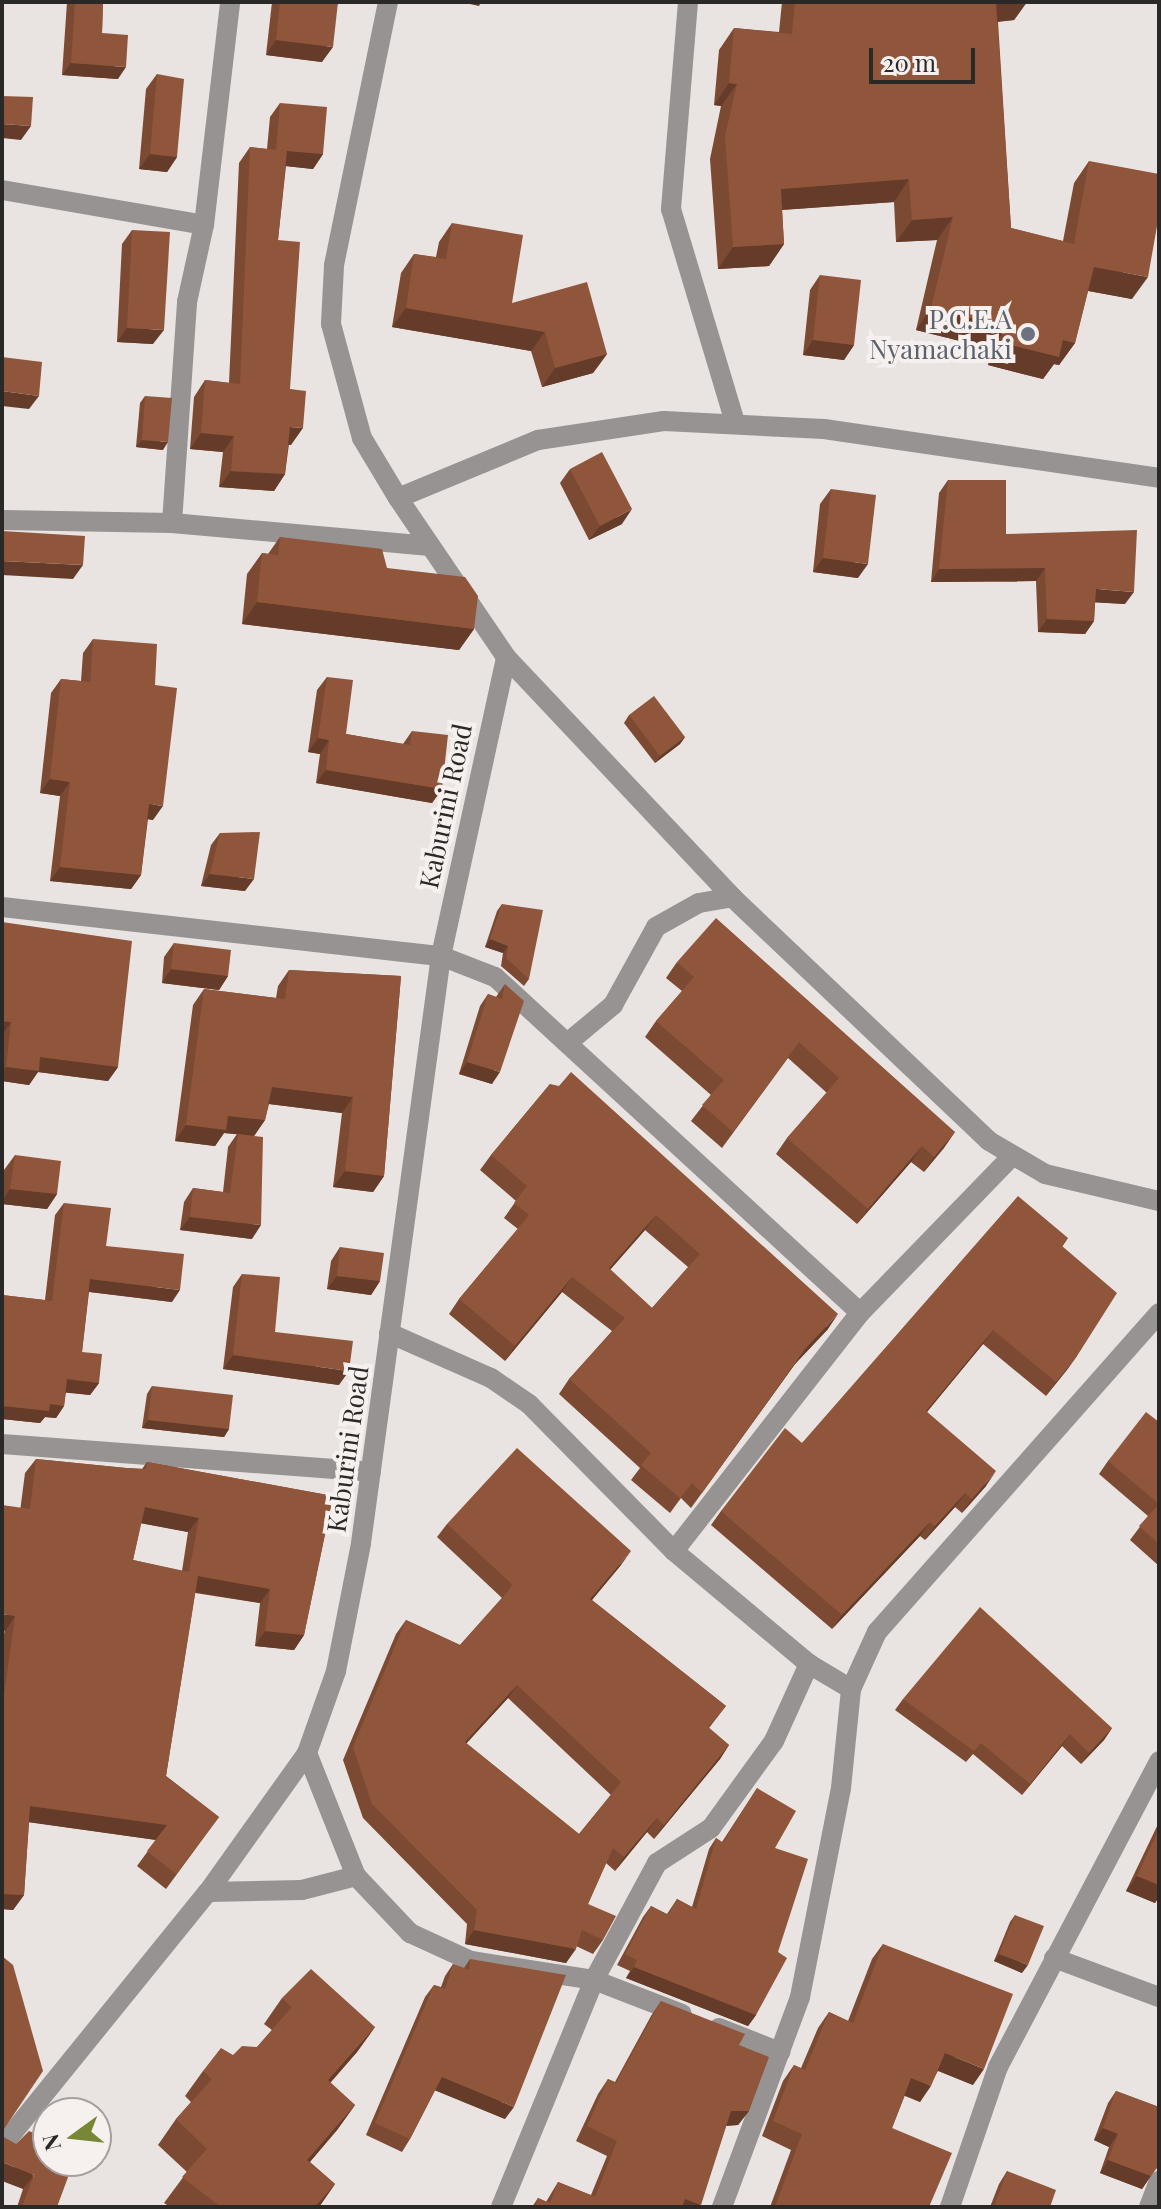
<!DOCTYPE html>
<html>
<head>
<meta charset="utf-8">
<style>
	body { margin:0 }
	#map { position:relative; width:1161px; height:2209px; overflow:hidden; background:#e9e3e1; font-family:"Playfair Display",serif }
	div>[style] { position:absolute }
	.minor>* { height:20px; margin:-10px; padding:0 10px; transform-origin:10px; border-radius:10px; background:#969392 }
	.wall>* { inset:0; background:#7c4a33 }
	.shaded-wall>* { inset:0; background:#653c29 }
	.building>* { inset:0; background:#90563b }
	.dots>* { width:22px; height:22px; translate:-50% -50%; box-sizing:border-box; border:4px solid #f6f0ee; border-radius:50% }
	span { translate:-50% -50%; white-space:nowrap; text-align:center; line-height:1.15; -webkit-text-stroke:8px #f6f0ee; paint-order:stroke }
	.worship-label { font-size:26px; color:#5b616d }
	.right { translate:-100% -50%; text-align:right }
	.street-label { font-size:26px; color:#2b2928 }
	.frame { position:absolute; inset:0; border:4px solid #2b2928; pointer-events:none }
	.north { position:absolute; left:32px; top:2097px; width:80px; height:80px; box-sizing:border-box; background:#f6f0ee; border:2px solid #a5a09f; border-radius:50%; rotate:255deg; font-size:22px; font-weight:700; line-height:32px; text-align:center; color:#2b2928 }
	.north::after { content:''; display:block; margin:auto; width:28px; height:36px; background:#778736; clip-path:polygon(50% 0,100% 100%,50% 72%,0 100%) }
	.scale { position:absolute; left:869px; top:48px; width:106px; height:36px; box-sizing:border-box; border:4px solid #2b2928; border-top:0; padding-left:10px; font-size:24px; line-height:28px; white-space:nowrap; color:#2b2928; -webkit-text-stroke:6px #f6f0ee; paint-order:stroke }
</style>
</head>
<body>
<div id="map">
	<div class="minor">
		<i style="left:388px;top:2px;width:269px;rotate:101.6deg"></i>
		<i style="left:334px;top:266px;width:58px;rotate:93deg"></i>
		<i style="left:331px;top:324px;width:118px;rotate:74.8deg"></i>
		<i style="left:362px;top:438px;width:70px;rotate:59deg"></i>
		<i style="left:398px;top:498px;width:192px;rotate:55.8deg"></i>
		<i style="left:506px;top:657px;width:330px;rotate:46.7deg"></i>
		<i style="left:732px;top:897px;width:354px;rotate:43.5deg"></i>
		<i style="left:989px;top:1141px;width:65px;rotate:30.5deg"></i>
		<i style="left:1045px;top:1174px;width:117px;rotate:13.3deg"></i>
		<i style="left:688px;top:2px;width:208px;rotate:94.7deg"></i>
		<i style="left:671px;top:209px;width:219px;rotate:73.3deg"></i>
		<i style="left:2px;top:190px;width:205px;rotate:9.8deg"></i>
		<i style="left:398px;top:498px;width:152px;rotate:-22.5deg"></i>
		<i style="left:538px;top:440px;width:127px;rotate:-8.6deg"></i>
		<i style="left:664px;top:421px;width:160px;rotate:2.9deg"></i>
		<i style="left:824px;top:429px;width:339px;rotate:8.3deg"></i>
		<i style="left:2px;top:520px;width:170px;rotate:1deg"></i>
		<i style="left:172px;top:523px;width:259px;rotate:5.1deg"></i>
		<i style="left:172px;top:523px;width:222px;rotate:-86.1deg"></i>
		<i style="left:187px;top:302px;width:79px;rotate:-77.6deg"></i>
		<i style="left:204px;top:225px;width:225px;rotate:-83.3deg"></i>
		<i style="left:2px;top:907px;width:442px;rotate:6.4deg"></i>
		<i style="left:441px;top:956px;width:58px;rotate:21.3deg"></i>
		<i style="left:495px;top:977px;width:496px;rotate:42.6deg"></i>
		<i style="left:571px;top:1040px;width:55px;rotate:-39.8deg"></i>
		<i style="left:613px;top:1005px;width:89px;rotate:-61.1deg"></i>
		<i style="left:656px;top:927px;width:49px;rotate:-29.2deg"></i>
		<i style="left:699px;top:903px;width:34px;rotate:-10deg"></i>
		<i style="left:389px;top:1333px;width:111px;rotate:23.8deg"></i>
		<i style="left:491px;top:1378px;width:46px;rotate:34.4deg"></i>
		<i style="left:529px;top:1404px;width:206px;rotate:45.4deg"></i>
		<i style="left:2px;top:1444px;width:370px;rotate:4.3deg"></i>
		<i style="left:851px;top:1689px;width:49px;rotate:-149.2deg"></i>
		<i style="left:809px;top:1664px;width:176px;rotate:-140.1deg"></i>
		<i style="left:674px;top:1551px;width:302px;rotate:-52deg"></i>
		<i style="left:860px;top:1313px;width:217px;rotate:-45.9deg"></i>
		<i style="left:307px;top:1753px;width:132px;rotate:68.3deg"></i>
		<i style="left:356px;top:1876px;width:79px;rotate:46.5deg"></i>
		<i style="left:410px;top:1933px;width:67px;rotate:24.7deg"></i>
		<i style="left:471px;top:1961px;width:124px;rotate:8.8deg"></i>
		<i style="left:594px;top:1980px;width:133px;rotate:-61.7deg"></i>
		<i style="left:657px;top:1863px;width:64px;rotate:-32.9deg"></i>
		<i style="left:711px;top:1828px;width:107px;rotate:-54.1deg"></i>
		<i style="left:774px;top:1741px;width:85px;rotate:-65.6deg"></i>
		<i style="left:208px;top:1892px;width:94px;rotate:-1.2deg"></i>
		<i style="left:302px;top:1890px;width:56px;rotate:-14.5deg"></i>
		<i style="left:1054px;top:1958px;width:112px;rotate:20.4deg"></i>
		<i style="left:719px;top:2028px;width:66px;rotate:21.5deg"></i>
		<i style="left:2px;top:2146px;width:327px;rotate:-51deg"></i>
		<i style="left:208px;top:1892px;width:171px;rotate:-54.5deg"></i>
		<i style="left:307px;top:1753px;width:87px;rotate:-70.5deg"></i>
		<i style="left:336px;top:1671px;width:130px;rotate:-78.9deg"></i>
		<i style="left:361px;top:1543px;width:592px;rotate:-82.24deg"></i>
		<i style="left:441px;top:956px;width:306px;rotate:-77.7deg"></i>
		<i style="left:501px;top:2207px;width:245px;rotate:-67.7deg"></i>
		<i style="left:594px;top:1980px;width:94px;rotate:21.1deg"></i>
		<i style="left:722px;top:2207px;width:224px;rotate:-69.6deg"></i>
		<i style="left:800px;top:1997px;width:213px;rotate:-78.9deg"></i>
		<i style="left:841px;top:1788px;width:100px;rotate:-84.2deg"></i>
		<i style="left:851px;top:1689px;width:63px;rotate:-65.5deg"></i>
		<i style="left:877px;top:1632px;width:426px;rotate:-48.5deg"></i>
		<i style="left:950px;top:2207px;width:148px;rotate:-71.1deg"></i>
		<i style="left:998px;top:2067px;width:346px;rotate:-62.2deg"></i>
		<i style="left:1149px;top:2207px;width:28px;rotate:-69deg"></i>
	</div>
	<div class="wall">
		<i style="clip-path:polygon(67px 2px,103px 2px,102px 33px,118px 79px,62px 75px)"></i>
		<i style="clip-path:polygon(272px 2px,338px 2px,322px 62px,266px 55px)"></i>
		<i style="clip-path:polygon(782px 2px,1027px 2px,1014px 20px,998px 22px,1011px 228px,1063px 241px,1074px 183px,1089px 161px,1132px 299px,1088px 291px,1075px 343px,1059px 365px,1054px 364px,1043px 379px,988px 365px,992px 349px,916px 330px,937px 240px,896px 242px,894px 202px,782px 210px,784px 244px,769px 266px,718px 269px,710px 159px,721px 106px,714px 105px,719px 50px,734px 28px,779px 32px)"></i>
		<i style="clip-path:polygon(157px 74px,177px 157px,167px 172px,139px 169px,146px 89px)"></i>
		<i style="clip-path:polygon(280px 103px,323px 154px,313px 169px,286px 166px,278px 240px,290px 389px,291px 445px,289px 444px,285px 474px,274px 491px,219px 487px,223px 452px,190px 449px,194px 397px,205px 380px,229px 383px,239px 163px,250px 147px,267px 149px,270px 117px)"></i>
		<i style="clip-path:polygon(452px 223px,512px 303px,607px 354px,593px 373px,542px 387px,531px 351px,392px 327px,401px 273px,414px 254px,436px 257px,439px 242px)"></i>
		<i style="clip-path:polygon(132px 230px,153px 344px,117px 342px,122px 244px)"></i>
		<i style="clip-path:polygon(820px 275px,854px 345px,844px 360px,803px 355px,810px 290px)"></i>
		<i style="clip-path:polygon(145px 396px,163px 450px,136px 447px,140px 403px)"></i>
		<i style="clip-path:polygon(570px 469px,622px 524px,589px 540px,560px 483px)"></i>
		<i style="clip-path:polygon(948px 480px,1006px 534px,1125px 604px,1095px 602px,1094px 621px,1085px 634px,1038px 632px,1036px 581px,931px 582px,939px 493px)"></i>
		<i style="clip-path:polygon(831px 489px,858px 578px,813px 572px,820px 504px)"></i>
		<i style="clip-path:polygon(280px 537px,387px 568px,474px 629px,459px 650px,242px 624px,247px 574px,262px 553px,268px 554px)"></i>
		<i style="clip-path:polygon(93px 639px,155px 685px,153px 820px,148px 819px,141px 875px,131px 889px,50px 881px,60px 796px,40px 793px,51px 693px,61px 679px,81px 681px,83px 653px)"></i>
		<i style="clip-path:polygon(327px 677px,346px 734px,403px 744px,412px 731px,442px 789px,432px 803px,316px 783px,320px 754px,308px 752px,317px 690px)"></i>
		<i style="clip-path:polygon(629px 715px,685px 737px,680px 744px,655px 763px,624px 723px)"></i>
		<i style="clip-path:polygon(220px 833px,245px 891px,201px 886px,211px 845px)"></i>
		<i style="clip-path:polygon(502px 904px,529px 979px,524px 986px,501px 966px,503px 953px,485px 947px,497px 911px)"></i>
		<i style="clip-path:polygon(2px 922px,118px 1067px,108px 1081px,38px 1072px,29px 1085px,2px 1081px)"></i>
		<i style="clip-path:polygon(174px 943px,228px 976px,219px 990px,162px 983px,164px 957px)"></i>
		<i style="clip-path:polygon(677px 962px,955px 1132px,924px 1172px,911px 1162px,857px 1224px,776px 1154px,787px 1138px,827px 1093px,788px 1058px,722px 1148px,691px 1121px,711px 1095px,645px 1037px,656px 1021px,682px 991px,666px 978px)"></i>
		<i style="clip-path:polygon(289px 970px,401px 976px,384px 1176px,373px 1192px,333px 1187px,342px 1113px,269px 1104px,265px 1120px,254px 1136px,252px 1239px,180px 1230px,184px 1202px,193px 1188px,223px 1192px,228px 1147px,237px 1134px,224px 1133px,215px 1146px,175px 1141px,193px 1005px,204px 989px,276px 998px,278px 986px)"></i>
		<i style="clip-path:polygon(505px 984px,492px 1084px,459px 1074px,480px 1006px,488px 994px,496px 997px)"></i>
		<i style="clip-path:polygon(evenodd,550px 1084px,828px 1329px,795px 1364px,691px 1508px,681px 1498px,670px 1513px,631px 1480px,640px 1468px,559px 1394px,569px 1379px,612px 1331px,562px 1292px,505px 1361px,449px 1314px,459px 1299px,518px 1229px,504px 1218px,516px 1201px,480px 1170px,491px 1155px,550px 1084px,645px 1230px,688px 1267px,652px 1308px,610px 1270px,645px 1230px)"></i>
		<i style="clip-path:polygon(15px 1155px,57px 1194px,47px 1209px,2px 1204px,2px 1189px,4px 1170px)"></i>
		<i style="clip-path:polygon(64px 1203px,106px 1246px,172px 1302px,89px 1292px,82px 1352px,99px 1383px,90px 1395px,66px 1392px,64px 1406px,56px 1418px,45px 1417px,40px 1423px,2px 1419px,2px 1295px,45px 1300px,55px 1215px)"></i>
		<i style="clip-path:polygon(1068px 1238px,1062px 1247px,1077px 1356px,1046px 1396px,983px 1344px,927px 1412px,986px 1486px,962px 1513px,955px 1507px,925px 1540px,920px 1536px,832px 1629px,711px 1525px,721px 1511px,802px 1443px)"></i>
		<i style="clip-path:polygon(340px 1247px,380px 1281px,371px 1295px,327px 1289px,331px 1261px)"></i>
		<i style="clip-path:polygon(242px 1274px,275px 1332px,339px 1385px,223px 1369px,233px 1287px)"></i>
		<i style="clip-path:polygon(152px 1386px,229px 1429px,224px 1437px,142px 1428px,147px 1394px)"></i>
		<i style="clip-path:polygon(1159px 1422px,1159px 1566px,1130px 1540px,1148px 1516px,1099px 1474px,1108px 1461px)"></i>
		<i style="clip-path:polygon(evenodd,36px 1459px,126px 1468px,142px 1469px,147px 1462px,333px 1496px,304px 1635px,294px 1650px,255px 1646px,260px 1603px,195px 1593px,166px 1776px,219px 1817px,166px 1889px,137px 1866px,156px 1840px,29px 1822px,24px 1895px,13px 1910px,2px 1909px,2px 1650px,25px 1473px,36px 1459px,141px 1523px,188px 1532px,182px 1571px,133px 1560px,141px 1523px)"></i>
		<i style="clip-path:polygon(evenodd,447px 1524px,621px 1565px,592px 1600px,726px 1706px,709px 1728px,729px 1745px,720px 1759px,654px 1839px,647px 1832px,615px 1871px,606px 1863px,588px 1904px,603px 1940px,593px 1954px,576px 1946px,566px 1963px,465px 1944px,467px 1924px,363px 1818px,343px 1760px,396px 1634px,406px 1620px,460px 1645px,502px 1598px,437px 1537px,447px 1524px,508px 1698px,611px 1795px,579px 1834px,466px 1743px,508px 1698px)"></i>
		<i style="clip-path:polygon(903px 1699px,1112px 1728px,1104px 1740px,1081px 1764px,1062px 1746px,1022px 1795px,973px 1754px,966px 1762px,895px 1710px)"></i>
		<i style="clip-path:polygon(757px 1788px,775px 1848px,756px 2015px,748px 2026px,626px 1978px,630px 1971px,617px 1965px,643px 1917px,651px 1906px,667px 1914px,677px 1899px,692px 1907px,709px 1849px,716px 1838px,722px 1842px)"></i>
		<i style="clip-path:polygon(1159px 1822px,1159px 1897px,1155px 1903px,1126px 1891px)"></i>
		<i style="clip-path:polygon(1015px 1915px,1022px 1973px,994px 1961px,1010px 1922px)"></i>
		<i style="clip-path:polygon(883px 1944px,973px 2085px,938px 2071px,920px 2102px,905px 2095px,892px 2128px,929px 2207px,770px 2207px,791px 2150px,762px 2136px,783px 2081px,794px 2065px,801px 2068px,818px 2028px,829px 2012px,848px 2021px,872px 1959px)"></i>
		<i style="clip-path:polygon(470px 1959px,505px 2119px,435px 2090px,410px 2139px,402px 2152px,366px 2135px,425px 1997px,434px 1985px,441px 1987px,445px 1976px,453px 1964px,464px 1968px)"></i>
		<i style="clip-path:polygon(282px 1998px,375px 2027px,357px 2052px,330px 2083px,355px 2105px,337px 2130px,310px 2162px,335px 2184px,319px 2207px,170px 2207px,164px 2203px,187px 2172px,158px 2145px,176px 2119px,191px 2102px,185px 2096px,203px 2071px,233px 2055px,257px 2047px,272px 2030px,264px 2024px)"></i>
		<i style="clip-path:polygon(661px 2001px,739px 2045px,749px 2111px,738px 2125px,726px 2126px,699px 2207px,532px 2207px,538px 2198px,546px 2202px,558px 2182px,591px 2195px,607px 2156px,576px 2141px,598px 2094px,608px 2079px,615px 2082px,651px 2016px)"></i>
		<i style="clip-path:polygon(1116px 2091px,1159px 2107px,1159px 2170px,1156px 2168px,1142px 2189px,1100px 2173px,1109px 2147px,1094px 2140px,1108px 2103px)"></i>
		<i style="clip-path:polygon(2px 2136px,57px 2207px,17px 2207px,23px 2189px)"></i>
		<i style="clip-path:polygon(1007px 2171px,1050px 2207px,990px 2207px,999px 2184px)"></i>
	</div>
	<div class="shaded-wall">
		<i style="clip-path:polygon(461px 2px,481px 2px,479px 6px)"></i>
		<i style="clip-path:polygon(995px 2px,1027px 2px,1014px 20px,981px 23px)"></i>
		<i style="clip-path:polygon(276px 40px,333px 47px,322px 62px,266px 55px)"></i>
		<i style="clip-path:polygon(71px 63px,126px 67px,118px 79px,62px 75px)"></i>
		<i style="clip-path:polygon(729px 83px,737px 84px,721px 106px,714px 105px)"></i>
		<i style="clip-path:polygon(2px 124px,31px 126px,21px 140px,2px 138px)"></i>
		<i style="clip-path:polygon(276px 150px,323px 154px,313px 169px,266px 164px)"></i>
		<i style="clip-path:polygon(150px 154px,177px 157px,167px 172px,139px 169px)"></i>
		<i style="clip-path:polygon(909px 179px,894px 202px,765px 211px,781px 189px)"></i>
		<i style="clip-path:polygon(953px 217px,937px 240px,896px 242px,912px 220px)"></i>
		<i style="clip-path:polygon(784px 244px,769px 266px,718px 269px,733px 247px)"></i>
		<i style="clip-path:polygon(1094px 267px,1148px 277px,1132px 299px,1078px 289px)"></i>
		<i style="clip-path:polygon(406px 308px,545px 332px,531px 351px,392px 327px)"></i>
		<i style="clip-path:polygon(931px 308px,1007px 327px,992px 349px,916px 330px)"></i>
		<i style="clip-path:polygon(127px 328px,164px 330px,153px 344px,117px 342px)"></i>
		<i style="clip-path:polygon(813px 340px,854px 345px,844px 360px,803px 355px)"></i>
		<i style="clip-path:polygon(1063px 340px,1075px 343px,1059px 365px,1054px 364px,1043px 379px,988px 365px,1003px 343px)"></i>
		<i style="clip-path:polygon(607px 354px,593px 373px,542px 387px,555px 368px)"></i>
		<i style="clip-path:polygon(2px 391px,39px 396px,29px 409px,2px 406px)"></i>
		<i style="clip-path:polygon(290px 427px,303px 428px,291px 445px,279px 444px)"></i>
		<i style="clip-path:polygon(201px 433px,234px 436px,223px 452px,190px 449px)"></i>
		<i style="clip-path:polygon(142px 440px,168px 442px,163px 450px,136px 447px)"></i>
		<i style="clip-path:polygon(231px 471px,285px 474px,274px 491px,219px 487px)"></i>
		<i style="clip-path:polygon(632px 509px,622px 524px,589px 540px,600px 526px)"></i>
		<i style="clip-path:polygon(823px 558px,868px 564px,858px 578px,813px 572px)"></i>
		<i style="clip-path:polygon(2px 561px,83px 565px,73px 579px,2px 575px)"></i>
		<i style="clip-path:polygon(1045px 568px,1036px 581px,931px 582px,939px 569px)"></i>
		<i style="clip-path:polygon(1096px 589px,1134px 592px,1125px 604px,1087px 602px)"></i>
		<i style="clip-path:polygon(257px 602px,474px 629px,459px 650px,242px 624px)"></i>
		<i style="clip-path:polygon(1047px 619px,1094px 621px,1085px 634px,1038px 632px)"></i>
		<i style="clip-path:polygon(685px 737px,680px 744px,655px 763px,660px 756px)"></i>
		<i style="clip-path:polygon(318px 738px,329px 740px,320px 754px,308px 752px)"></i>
		<i style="clip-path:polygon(326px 770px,442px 789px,432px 803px,316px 783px)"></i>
		<i style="clip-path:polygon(50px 779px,70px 782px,60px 796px,40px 793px)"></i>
		<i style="clip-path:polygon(149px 804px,163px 806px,153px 820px,140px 818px)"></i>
		<i style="clip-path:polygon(60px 867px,141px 875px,131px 889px,50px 881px)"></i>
		<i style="clip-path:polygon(210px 874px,254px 879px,245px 891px,201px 886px)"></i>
		<i style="clip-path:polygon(490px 939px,508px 946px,503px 953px,485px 947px)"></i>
		<i style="clip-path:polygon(171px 969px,228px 976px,219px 990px,162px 983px)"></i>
		<i style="clip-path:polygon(2px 1021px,11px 1022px,2px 1035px)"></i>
		<i style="clip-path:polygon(40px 1057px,118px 1067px,108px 1081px,38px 1072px,29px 1085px,2px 1081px,2px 1073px,6px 1067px)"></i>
		<i style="clip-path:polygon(467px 1062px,500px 1072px,492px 1084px,459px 1074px)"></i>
		<i style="clip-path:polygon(272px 1087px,353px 1097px,342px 1113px,261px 1103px)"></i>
		<i style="clip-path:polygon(228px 1116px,265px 1120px,254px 1136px,224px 1133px,215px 1146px,175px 1141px,186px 1125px)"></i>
		<i style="clip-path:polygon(955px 1132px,944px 1148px,924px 1172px,934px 1157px)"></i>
		<i style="clip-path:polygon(922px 1146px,911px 1162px,857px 1224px,868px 1209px)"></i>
		<i style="clip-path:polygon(345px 1171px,384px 1176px,373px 1192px,333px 1187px)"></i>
		<i style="clip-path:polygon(10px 1189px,57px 1194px,47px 1209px,2px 1204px,2px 1201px)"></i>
		<i style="clip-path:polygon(656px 1215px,645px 1230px,598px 1283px,609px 1268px)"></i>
		<i style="clip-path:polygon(190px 1217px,261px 1225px,252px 1239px,180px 1230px)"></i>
		<i style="clip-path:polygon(337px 1276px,380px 1281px,371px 1295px,327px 1289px)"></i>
		<i style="clip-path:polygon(572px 1277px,562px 1292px,505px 1361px,515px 1346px)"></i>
		<i style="clip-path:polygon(90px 1279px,180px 1290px,172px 1302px,82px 1291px)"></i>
		<i style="clip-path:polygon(838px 1314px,828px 1329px,795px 1364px,691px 1508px,805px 1349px)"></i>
		<i style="clip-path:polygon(993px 1330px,983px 1344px,916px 1425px,926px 1411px)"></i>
		<i style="clip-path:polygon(233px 1355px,349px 1371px,339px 1385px,223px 1369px)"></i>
		<i style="clip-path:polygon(1077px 1356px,1067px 1370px,1046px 1396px,1056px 1382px)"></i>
		<i style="clip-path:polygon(67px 1379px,99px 1383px,90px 1395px,59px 1392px)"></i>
		<i style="clip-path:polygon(50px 1404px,64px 1406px,56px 1418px,45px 1417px,40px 1423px,2px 1419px,2px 1406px)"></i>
		<i style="clip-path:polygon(148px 1420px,229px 1429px,224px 1437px,142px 1428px)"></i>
		<i style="clip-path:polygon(996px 1471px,986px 1486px,962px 1513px,972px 1499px)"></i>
		<i style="clip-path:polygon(965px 1493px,955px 1507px,925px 1540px,935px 1526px)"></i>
		<i style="clip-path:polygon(145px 1507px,199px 1518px,188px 1532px,134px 1522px)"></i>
		<i style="clip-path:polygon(930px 1522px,920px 1536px,832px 1629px,842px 1615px)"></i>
		<i style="clip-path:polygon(631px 1551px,621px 1565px,581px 1613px,590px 1599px)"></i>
		<i style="clip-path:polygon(198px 1576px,270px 1589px,260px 1603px,188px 1591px)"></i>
		<i style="clip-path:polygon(2px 1614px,15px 1616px,5px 1631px,2px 1630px)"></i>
		<i style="clip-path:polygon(265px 1631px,304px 1635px,294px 1650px,255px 1646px)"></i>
		<i style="clip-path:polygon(517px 1685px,508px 1698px,455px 1756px,465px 1742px)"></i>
		<i style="clip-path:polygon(1112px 1728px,1104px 1740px,1081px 1764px,1089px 1753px)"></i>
		<i style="clip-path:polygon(1070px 1734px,1062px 1746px,1022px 1795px,1030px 1784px)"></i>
		<i style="clip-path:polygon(729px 1745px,720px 1759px,654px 1839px,664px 1825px)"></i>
		<i style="clip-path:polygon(30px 1806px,167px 1825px,157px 1840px,20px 1821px)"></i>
		<i style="clip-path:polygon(657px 1818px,647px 1832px,615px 1871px,624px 1857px)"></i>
		<i style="clip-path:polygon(1137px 1876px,1159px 1885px,1159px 1897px,1155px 1903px,1126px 1891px)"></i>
		<i style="clip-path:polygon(2px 1894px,24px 1895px,13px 1910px,2px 1909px)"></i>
		<i style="clip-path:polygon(474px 1930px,576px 1949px,566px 1963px,465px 1944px)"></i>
		<i style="clip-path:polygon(999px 1954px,1028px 1965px,1022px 1973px,994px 1961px)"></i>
		<i style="clip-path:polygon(634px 1967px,756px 2015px,748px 2026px,626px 1978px)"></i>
		<i style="clip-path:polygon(375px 2027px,357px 2052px,310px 2106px,328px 2080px)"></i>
		<i style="clip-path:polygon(945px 2053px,984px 2069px,973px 2085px,934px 2069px)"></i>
		<i style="clip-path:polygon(442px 2077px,514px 2107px,505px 2119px,434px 2090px)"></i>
		<i style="clip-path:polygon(911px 2078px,931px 2086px,920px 2102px,900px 2094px)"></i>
		<i style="clip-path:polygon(355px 2105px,337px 2130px,289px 2186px,307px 2160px)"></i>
		<i style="clip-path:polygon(731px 2111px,749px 2111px,738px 2125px,720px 2126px)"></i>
		<i style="clip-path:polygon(1103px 2128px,1118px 2134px,1109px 2147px,1094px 2140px)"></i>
		<i style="clip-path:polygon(1108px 2160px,1151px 2176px,1142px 2189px,1100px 2173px)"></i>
		<i style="clip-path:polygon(2px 2162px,34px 2175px,23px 2189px,2px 2181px)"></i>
		<i style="clip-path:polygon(335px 2184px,319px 2207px,315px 2207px)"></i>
		<i style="clip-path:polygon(685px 2199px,701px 2205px,699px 2207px,679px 2207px)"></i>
	</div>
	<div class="building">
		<i style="clip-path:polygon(75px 2px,103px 2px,102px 33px,128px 35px,126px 67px,71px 63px)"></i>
		<i style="clip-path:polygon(280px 2px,338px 2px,333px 47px,276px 40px)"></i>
		<i style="clip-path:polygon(795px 2px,996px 2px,1011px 228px,1074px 244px,1089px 161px,1159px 174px,1159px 215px,1148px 277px,1094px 267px,1075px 343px,1063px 340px,1059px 357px,1003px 343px,1007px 327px,931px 308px,953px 217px,912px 220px,909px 179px,781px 189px,784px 244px,733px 247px,725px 136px,737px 84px,729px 83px,734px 28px,792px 34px)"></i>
		<i style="clip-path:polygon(157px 74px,184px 79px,177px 157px,150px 154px)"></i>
		<i style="clip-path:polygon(2px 96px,33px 97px,31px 126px,2px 124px)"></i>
		<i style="clip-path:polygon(280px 103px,327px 107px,323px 154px,276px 150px)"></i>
		<i style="clip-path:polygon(250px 147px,287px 151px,278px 240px,300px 242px,290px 389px,306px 391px,303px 428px,290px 427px,285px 474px,231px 471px,234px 436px,201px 433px,205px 380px,240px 384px)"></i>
		<i style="clip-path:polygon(452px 223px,523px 235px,512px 303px,587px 282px,607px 354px,555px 368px,545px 332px,406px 308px,414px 254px,446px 259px)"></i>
		<i style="clip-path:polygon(132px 230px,170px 232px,164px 330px,127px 328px)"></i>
		<i style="clip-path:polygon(820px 275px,861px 280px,854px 345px,813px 340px)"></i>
		<i style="clip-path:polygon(2px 357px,42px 362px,39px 396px,2px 391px)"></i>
		<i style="clip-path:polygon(145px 396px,172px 398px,168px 442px,142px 440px)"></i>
		<i style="clip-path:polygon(602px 452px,632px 509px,600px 526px,570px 469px)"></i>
		<i style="clip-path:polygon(948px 480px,1006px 480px,1006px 534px,1137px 530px,1134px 592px,1096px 589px,1094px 621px,1047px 619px,1045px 568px,939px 569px)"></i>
		<i style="clip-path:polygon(831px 489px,876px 495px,868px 564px,823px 558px)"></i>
		<i style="clip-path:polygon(2px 531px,85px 536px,83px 565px,2px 561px)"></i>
		<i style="clip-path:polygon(280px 537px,382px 549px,387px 568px,465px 577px,478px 596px,474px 629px,257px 602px,262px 553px,278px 555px)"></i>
		<i style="clip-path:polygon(93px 639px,157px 644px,155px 685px,177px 688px,163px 806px,149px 804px,141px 875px,60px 867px,70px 782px,50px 779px,61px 679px,90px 682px)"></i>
		<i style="clip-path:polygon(327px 677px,353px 680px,346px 734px,410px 745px,412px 731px,448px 735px,442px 789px,326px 770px,329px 740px,318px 738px)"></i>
		<i style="clip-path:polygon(654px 696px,685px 737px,660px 756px,629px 715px)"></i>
		<i style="clip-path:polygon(260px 832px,254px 879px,210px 874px,220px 833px)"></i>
		<i style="clip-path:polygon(502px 904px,543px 910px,529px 979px,506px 958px,508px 946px,490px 939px)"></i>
		<i style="clip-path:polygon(716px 918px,955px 1132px,934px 1157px,922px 1146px,868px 1209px,787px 1138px,839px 1078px,799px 1042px,733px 1132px,702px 1105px,724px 1080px,656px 1021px,694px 977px,677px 962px)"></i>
		<i style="clip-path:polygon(2px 922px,132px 941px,118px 1067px,40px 1057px,39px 1071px,6px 1067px,11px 1022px,2px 1021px)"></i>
		<i style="clip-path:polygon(174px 943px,231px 950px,228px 976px,171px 969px)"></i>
		<i style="clip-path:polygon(289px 970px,401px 976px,384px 1176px,345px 1171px,353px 1097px,272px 1087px,265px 1120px,228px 1116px,226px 1130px,186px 1125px,204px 989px,285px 999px)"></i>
		<i style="clip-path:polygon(505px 984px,524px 1001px,500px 1072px,467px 1062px,488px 994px,502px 999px)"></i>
		<i style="clip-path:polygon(evenodd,571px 1072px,838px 1314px,805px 1349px,702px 1493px,692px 1483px,680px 1498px,641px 1465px,651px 1453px,569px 1379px,625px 1318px,572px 1277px,515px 1346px,459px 1299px,529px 1215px,514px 1203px,527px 1186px,491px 1155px,550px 1084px,559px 1086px,571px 1072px,656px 1215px,700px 1254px,652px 1308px,609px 1268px,656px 1215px)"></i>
		<i style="clip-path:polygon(238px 1134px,263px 1137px,261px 1225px,190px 1217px,193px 1188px,230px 1193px)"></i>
		<i style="clip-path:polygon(15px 1155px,61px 1161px,57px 1194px,10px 1189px)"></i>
		<i style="clip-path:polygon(1018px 1196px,1068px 1238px,1062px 1246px,1117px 1293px,1077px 1356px,1056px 1382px,993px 1330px,926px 1411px,996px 1471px,972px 1499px,965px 1493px,935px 1526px,930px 1522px,842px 1615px,721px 1511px,785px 1428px,802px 1443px)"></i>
		<i style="clip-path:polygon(64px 1203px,111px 1208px,106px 1246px,184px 1254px,180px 1290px,90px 1279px,82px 1352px,102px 1354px,99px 1383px,67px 1379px,64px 1406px,50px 1404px,49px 1411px,2px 1406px,2px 1295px,52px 1301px)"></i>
		<i style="clip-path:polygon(340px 1247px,384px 1253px,380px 1281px,337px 1276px)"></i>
		<i style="clip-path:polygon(242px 1274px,280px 1277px,275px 1332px,353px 1341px,349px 1371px,233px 1355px)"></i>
		<i style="clip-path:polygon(152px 1386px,233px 1395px,229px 1429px,148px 1420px)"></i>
		<i style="clip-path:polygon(1146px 1412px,1159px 1422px,1159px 1544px,1139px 1526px,1159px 1504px,1108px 1461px)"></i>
		<i style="clip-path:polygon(evenodd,517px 1448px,631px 1551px,590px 1599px,726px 1706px,708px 1727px,729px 1745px,664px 1825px,657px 1818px,624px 1857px,613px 1848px,588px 1904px,616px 1916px,603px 1940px,582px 1930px,576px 1949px,474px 1930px,477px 1910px,372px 1804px,353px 1747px,406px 1620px,460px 1645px,509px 1590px,512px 1584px,447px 1524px,517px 1448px,517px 1685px,621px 1782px,579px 1834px,465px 1742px,517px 1685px)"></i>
		<i style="clip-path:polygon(evenodd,36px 1459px,126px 1468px,146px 1469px,147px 1462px,333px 1496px,304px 1635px,265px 1631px,270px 1589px,198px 1576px,166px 1776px,219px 1817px,176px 1874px,147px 1851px,167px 1825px,30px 1806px,24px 1895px,2px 1894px,2px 1710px,15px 1616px,2px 1614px,2px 1505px,30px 1509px,36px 1459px,145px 1507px,199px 1518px,189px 1572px,133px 1560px,145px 1507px)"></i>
		<i style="clip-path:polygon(980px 1607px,1112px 1728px,1089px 1753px,1070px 1734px,1030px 1784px,981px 1743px,974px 1751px,903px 1699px)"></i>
		<i style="clip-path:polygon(757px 1788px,796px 1811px,775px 1848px,808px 1859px,778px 1952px,787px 1958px,756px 2015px,634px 1967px,637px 1960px,625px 1954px,651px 1906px,668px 1915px,677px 1899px,696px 1909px,716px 1838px,723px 1843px)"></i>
		<i style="clip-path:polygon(1159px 1829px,1159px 1885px,1137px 1876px)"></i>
		<i style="clip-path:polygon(1015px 1915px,1044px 1926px,1028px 1965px,999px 1954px)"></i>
		<i style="clip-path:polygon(883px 1944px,1013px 1994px,984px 2069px,945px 2053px,931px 2086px,911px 2078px,892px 2128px,952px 2153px,929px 2207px,775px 2207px,802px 2134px,773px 2121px,794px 2065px,805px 2070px,829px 2012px,853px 2023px)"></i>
		<i style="clip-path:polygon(2px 1956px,13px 1965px,43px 2071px,2px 2132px)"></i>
		<i style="clip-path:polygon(470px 1959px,566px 1975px,514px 2107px,442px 2077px,410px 2139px,375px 2123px,434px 1985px,445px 1989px,453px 1964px,469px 1970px)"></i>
		<i style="clip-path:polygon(311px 1969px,375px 2027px,328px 2080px,355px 2105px,307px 2160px,335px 2184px,315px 2207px,221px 2207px,182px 2177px,207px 2149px,176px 2119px,212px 2079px,203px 2071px,221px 2048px,233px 2055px,242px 2046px,257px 2047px,292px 2007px,282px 1998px)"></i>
		<i style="clip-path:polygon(661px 2001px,745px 2034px,739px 2045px,769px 2057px,749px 2111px,731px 2111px,701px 2205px,685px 2199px,682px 2207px,535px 2207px,538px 2198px,550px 2203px,558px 2182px,595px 2197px,617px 2141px,587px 2126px,608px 2079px,616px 2083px)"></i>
		<i style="clip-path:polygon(1116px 2091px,1159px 2107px,1159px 2165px,1151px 2176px,1108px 2160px,1118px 2134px,1103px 2128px)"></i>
		<i style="clip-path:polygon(29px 2131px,48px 2139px,48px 2161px,74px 2161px,57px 2207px,22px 2207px,34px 2175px,2px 2162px,2px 2136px,16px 2144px)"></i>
		<i style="clip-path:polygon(1007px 2171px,1056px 2190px,1050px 2207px,994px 2207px)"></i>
	</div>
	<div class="dots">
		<i style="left:1028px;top:334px;background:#6b7280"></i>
	</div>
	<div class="worship-label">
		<span class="right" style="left:1012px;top:334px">P.C.E.A<br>Nyamachaki</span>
	</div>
	<div class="street-label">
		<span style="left:445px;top:806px;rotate:-78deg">Kaburini Road</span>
		<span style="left:347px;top:1449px;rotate:-82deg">Kaburini Road</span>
	</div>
	<div class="frame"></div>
	<div class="north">N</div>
	<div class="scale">20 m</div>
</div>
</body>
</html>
